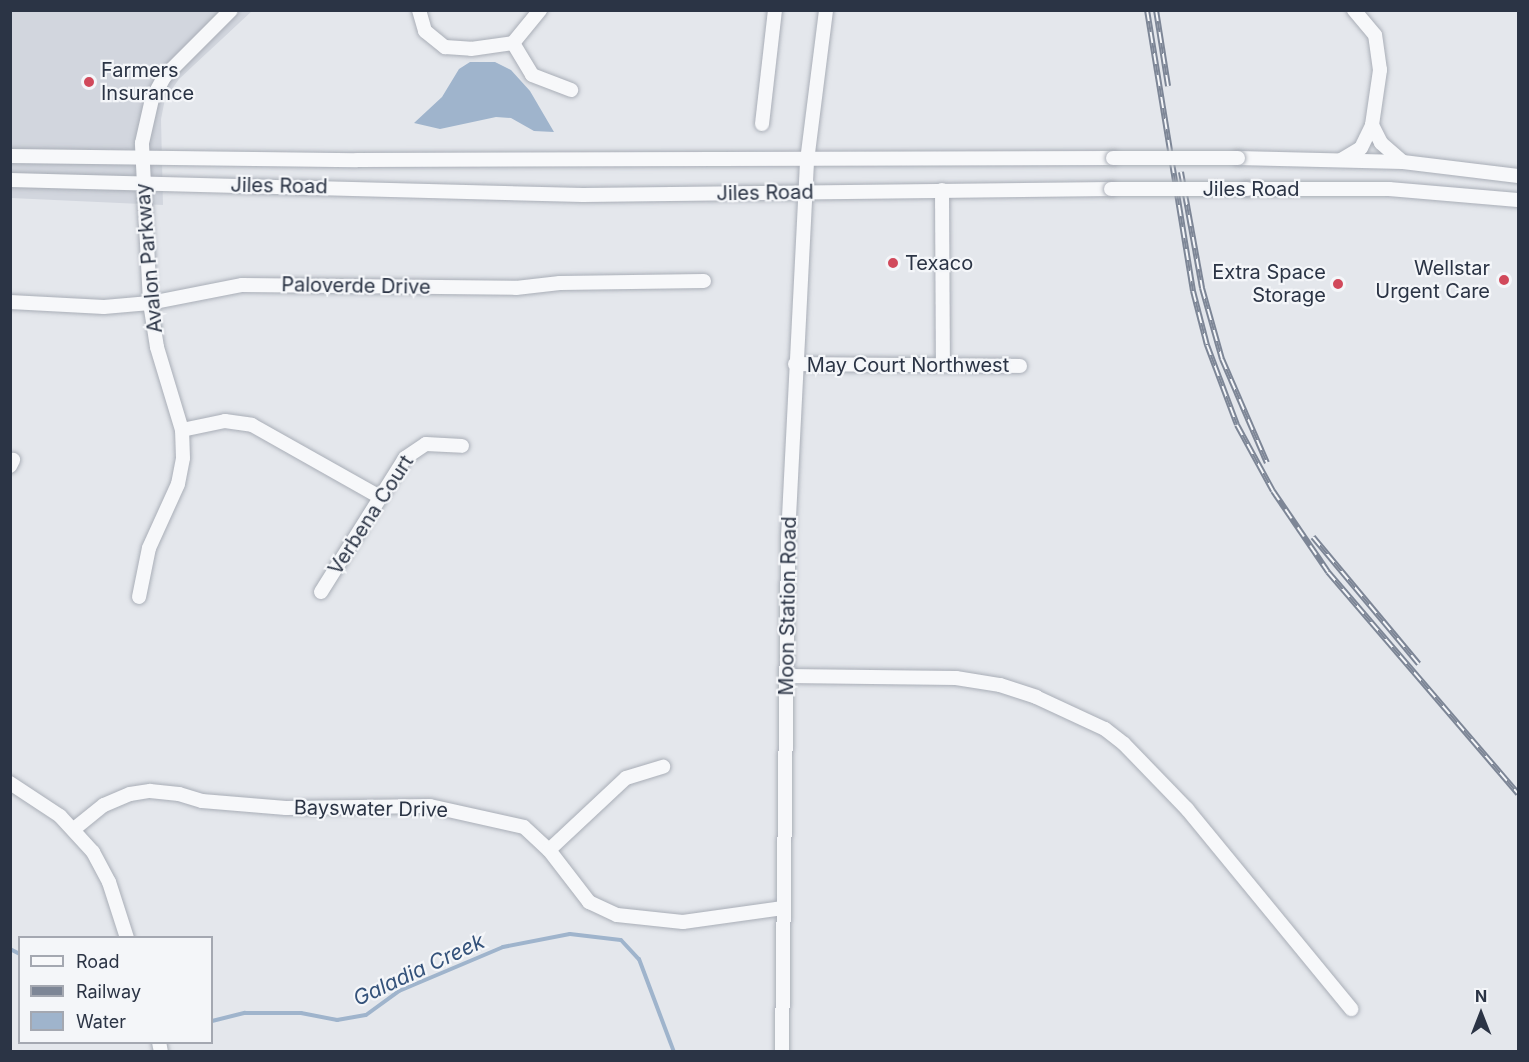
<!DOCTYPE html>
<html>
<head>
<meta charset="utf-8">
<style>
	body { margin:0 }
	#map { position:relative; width:1529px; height:1062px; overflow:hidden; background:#e4e7ec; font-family:Inter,sans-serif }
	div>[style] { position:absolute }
	.built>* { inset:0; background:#d2d6de }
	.water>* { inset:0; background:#9fb4cc }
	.stream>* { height:4px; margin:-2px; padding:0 2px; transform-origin:2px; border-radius:2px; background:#9fb4cc }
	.roads { filter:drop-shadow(0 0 2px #a9aeb7) drop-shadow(0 0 2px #a9aeb7) }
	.minor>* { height:14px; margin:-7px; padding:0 7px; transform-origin:7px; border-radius:7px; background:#f7f8fa }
	.rail>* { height:6px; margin-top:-3px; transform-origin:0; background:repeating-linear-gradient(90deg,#f4f6f9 0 11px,#7d8696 0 22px); box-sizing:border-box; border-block:2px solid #7d8696 }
	.bridges { filter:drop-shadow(0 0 2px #a9aeb7) drop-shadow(0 0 2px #a9aeb7) }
	.minor-bridge>* { height:14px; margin:-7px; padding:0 7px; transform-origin:7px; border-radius:7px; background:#f7f8fa }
	.dots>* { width:16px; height:16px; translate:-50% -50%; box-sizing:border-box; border:3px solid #f4f6f9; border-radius:50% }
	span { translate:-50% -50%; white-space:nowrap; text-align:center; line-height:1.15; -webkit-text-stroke:4.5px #f4f6f9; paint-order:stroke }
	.poi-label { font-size:20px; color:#2b3445 }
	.left { translate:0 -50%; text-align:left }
	.right { translate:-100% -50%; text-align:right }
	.street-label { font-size:20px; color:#2b3445 }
	.water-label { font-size:21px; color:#34527a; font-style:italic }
	.frame { position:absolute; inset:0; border:12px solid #2b3445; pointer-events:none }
	.legend { position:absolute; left:18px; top:936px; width:195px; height:108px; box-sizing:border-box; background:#f4f6f9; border:2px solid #a4a8b1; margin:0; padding:8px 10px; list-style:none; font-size:18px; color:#2b3445 }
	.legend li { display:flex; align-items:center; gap:12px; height:30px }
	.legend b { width:30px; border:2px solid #a4a8b1 }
	.north { position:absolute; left:1451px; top:984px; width:60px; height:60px; -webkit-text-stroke:4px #f4f6f9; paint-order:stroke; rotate:0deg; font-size:16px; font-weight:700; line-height:24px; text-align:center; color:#2b3445 }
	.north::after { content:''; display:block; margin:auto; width:21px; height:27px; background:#2b3445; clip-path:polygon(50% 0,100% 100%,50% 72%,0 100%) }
</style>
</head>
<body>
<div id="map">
	<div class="built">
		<i style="clip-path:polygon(11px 11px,252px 11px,179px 79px,165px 99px,161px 119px,163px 205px,11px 198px)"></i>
	</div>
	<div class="water">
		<i style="clip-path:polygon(470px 62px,495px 62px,511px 70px,530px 91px,554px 132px,534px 131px,511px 118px,496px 117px,440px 129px,414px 123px,442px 97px,459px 69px)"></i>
	</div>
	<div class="stream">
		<i style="left:10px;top:949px;width:11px;rotate:27deg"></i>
		<i style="left:212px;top:1021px;width:34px;rotate:-14deg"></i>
		<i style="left:245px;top:1013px;width:56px"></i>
		<i style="left:301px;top:1013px;width:37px;rotate:11deg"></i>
		<i style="left:337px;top:1020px;width:29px;rotate:-10deg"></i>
		<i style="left:366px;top:1015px;width:41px;rotate:-36deg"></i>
		<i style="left:399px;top:991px;width:113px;rotate:-22.9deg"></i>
		<i style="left:503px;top:947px;width:68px;rotate:-11deg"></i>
		<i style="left:570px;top:934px;width:51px;rotate:6.7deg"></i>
		<i style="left:621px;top:940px;width:26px;rotate:47deg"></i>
		<i style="left:639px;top:959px;width:99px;rotate:69.4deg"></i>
	</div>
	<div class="roads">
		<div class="minor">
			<i style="left:419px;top:10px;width:22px;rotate:74deg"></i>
			<i style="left:425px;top:31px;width:26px;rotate:39deg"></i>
			<i style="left:445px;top:47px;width:26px;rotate:4deg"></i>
			<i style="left:471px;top:49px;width:42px;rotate:-8.1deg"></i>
			<i style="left:513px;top:43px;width:43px;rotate:-50.7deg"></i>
			<i style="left:513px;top:43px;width:37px;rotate:59deg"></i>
			<i style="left:532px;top:75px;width:42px;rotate:21deg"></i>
			<i style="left:762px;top:124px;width:115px;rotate:-83.5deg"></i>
			<i style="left:1372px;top:125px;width:20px;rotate:63deg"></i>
			<i style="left:1381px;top:143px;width:29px;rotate:41deg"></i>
			<i style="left:10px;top:156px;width:347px;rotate:0.7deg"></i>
			<i style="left:357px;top:160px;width:756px;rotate:-0.15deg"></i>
			<i style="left:1238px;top:158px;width:165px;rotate:1.4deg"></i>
			<i style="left:1403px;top:162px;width:116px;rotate:6.9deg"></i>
			<i style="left:1341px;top:160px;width:23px;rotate:-31deg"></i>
			<i style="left:1361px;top:148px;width:25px;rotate:-64deg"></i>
			<i style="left:1372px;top:125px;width:56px;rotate:-81.7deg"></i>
			<i style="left:1380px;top:70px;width:35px;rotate:-98deg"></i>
			<i style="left:1375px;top:35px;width:33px;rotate:-130deg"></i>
			<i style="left:10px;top:180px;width:573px;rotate:1.5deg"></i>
			<i style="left:583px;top:195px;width:528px;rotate:-0.65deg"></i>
			<i style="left:1247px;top:189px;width:142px"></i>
			<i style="left:1389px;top:189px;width:129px;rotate:4.9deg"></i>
			<i style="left:942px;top:190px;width:175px;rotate:89.7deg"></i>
			<i style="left:10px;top:302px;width:94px;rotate:3deg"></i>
			<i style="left:104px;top:307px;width:46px;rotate:-5deg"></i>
			<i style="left:150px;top:303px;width:94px;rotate:-11.1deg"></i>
			<i style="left:242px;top:285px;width:274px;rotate:0.6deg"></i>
			<i style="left:516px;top:288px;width:44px;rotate:-6.5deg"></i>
			<i style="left:560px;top:283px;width:144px;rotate:-0.8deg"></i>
			<i style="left:795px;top:364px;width:225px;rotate:0.5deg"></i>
			<i style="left:182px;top:430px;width:44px;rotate:-11.8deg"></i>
			<i style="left:225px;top:421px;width:27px;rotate:8deg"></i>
			<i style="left:252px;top:425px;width:147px;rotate:29.4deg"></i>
			<i style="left:10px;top:466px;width:7px;rotate:-63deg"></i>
			<i style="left:321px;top:592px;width:158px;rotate:-57.9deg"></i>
			<i style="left:405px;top:458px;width:25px;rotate:-34deg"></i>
			<i style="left:426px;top:444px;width:36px;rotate:3deg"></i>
			<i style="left:139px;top:597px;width:50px;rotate:-78.5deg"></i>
			<i style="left:149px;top:548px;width:70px;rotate:-65.6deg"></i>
			<i style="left:178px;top:484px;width:26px;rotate:-79deg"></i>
			<i style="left:183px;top:458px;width:28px;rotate:-92deg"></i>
			<i style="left:182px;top:430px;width:87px;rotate:-106.8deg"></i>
			<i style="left:157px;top:347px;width:45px;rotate:-99deg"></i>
			<i style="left:150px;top:303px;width:160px;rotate:-92.9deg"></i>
			<i style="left:142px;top:143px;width:45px;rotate:-77.2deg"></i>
			<i style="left:152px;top:99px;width:26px;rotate:-61deg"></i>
			<i style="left:165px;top:76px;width:93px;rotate:-45deg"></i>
			<i style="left:787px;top:676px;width:169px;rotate:0.7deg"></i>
			<i style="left:956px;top:678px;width:45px;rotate:9deg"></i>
			<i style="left:1000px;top:685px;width:38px;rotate:18deg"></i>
			<i style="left:1036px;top:697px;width:76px;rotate:24.9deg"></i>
			<i style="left:1105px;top:729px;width:24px;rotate:38deg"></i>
			<i style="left:1124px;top:744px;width:91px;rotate:45.9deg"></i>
			<i style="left:1187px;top:809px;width:259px;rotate:50.6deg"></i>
			<i style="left:10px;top:783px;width:60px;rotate:33.4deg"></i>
			<i style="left:60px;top:816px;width:49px;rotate:47.5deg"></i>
			<i style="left:93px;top:852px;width:34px;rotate:62deg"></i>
			<i style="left:109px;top:882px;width:59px;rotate:72.2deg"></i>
			<i style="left:74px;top:829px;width:38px;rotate:-39deg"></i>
			<i style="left:104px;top:805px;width:28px;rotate:-23deg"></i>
			<i style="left:130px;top:794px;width:20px;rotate:-9deg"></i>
			<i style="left:150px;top:791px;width:29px;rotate:6deg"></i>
			<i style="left:179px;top:794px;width:24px;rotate:17deg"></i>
			<i style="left:202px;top:801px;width:84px;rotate:4.8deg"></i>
			<i style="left:286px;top:808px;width:144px;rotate:-0.8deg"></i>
			<i style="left:430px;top:806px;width:96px;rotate:12.6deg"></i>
			<i style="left:524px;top:827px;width:34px;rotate:43deg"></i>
			<i style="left:549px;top:850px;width:66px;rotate:52.4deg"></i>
			<i style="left:589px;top:902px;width:31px;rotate:25deg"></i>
			<i style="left:617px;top:915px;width:66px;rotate:6.1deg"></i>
			<i style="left:683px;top:922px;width:101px;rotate:-8deg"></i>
			<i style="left:549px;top:850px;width:105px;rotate:-43.1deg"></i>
			<i style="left:626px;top:778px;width:39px;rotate:-17deg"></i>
			<i style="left:159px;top:1042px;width:10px;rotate:79deg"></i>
			<i style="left:782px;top:1052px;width:515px;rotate:-89.33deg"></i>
			<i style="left:788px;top:537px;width:376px;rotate:-87.1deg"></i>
			<i style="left:807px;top:161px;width:152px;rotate:-82.8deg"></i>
		</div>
	</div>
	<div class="rail">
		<i style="left:1147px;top:10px;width:285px;rotate:80.7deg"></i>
		<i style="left:1193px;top:291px;width:56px;rotate:75.5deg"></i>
		<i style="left:1207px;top:345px;width:85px;rotate:69.4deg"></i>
		<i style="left:1237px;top:425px;width:75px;rotate:61.4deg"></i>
		<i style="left:1273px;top:491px;width:98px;rotate:55.8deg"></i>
		<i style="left:1328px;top:572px;width:292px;rotate:49.4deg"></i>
		<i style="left:1156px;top:10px;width:77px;rotate:81deg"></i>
		<i style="left:1181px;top:172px;width:118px;rotate:79.7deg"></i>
		<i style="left:1202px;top:288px;width:74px;rotate:74.3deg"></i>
		<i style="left:1222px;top:359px;width:113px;rotate:66.6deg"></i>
		<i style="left:1313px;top:537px;width:165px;rotate:50.2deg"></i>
	</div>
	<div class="bridges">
		<div class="minor-bridge">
			<i style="left:1113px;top:158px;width:125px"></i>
			<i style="left:1111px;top:189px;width:136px"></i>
		</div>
	</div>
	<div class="dots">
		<i style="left:89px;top:82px;background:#d1495b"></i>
		<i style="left:893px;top:263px;background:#d1495b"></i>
		<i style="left:1504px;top:280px;background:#d1495b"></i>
		<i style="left:1338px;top:284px;background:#d1495b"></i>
	</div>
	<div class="poi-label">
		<span class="left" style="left:101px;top:82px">Farmers<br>Insurance</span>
		<span class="left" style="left:905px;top:263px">Texaco</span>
		<span class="right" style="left:1490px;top:280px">Wellstar<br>Urgent Care</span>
		<span class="right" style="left:1326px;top:284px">Extra Space<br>Storage</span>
	</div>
	<div class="street-label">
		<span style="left:279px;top:186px;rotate:1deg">Jiles Road</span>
		<span style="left:1251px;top:189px">Jiles Road</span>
		<span style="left:765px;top:193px;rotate:-1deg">Jiles Road</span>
		<span style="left:149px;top:258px;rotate:-95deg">Avalon Parkway</span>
		<span style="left:356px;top:286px;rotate:1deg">Paloverde Drive</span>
		<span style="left:908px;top:365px">May Court Northwest</span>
		<span style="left:371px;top:515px;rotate:-57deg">Verbena Court</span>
		<span style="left:788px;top:606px;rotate:-89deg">Moon Station Road</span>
		<span style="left:371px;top:809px;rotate:1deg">Bayswater Drive</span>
	</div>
	<div class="water-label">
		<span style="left:419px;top:970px;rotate:-25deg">Galadia Creek</span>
	</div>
	<div class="frame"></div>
	<ul class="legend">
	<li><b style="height:8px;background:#f7f8fa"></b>Road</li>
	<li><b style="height:8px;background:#7d8696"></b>Railway</li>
	<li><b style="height:16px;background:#9fb4cc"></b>Water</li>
	</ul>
	<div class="north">N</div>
</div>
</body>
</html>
